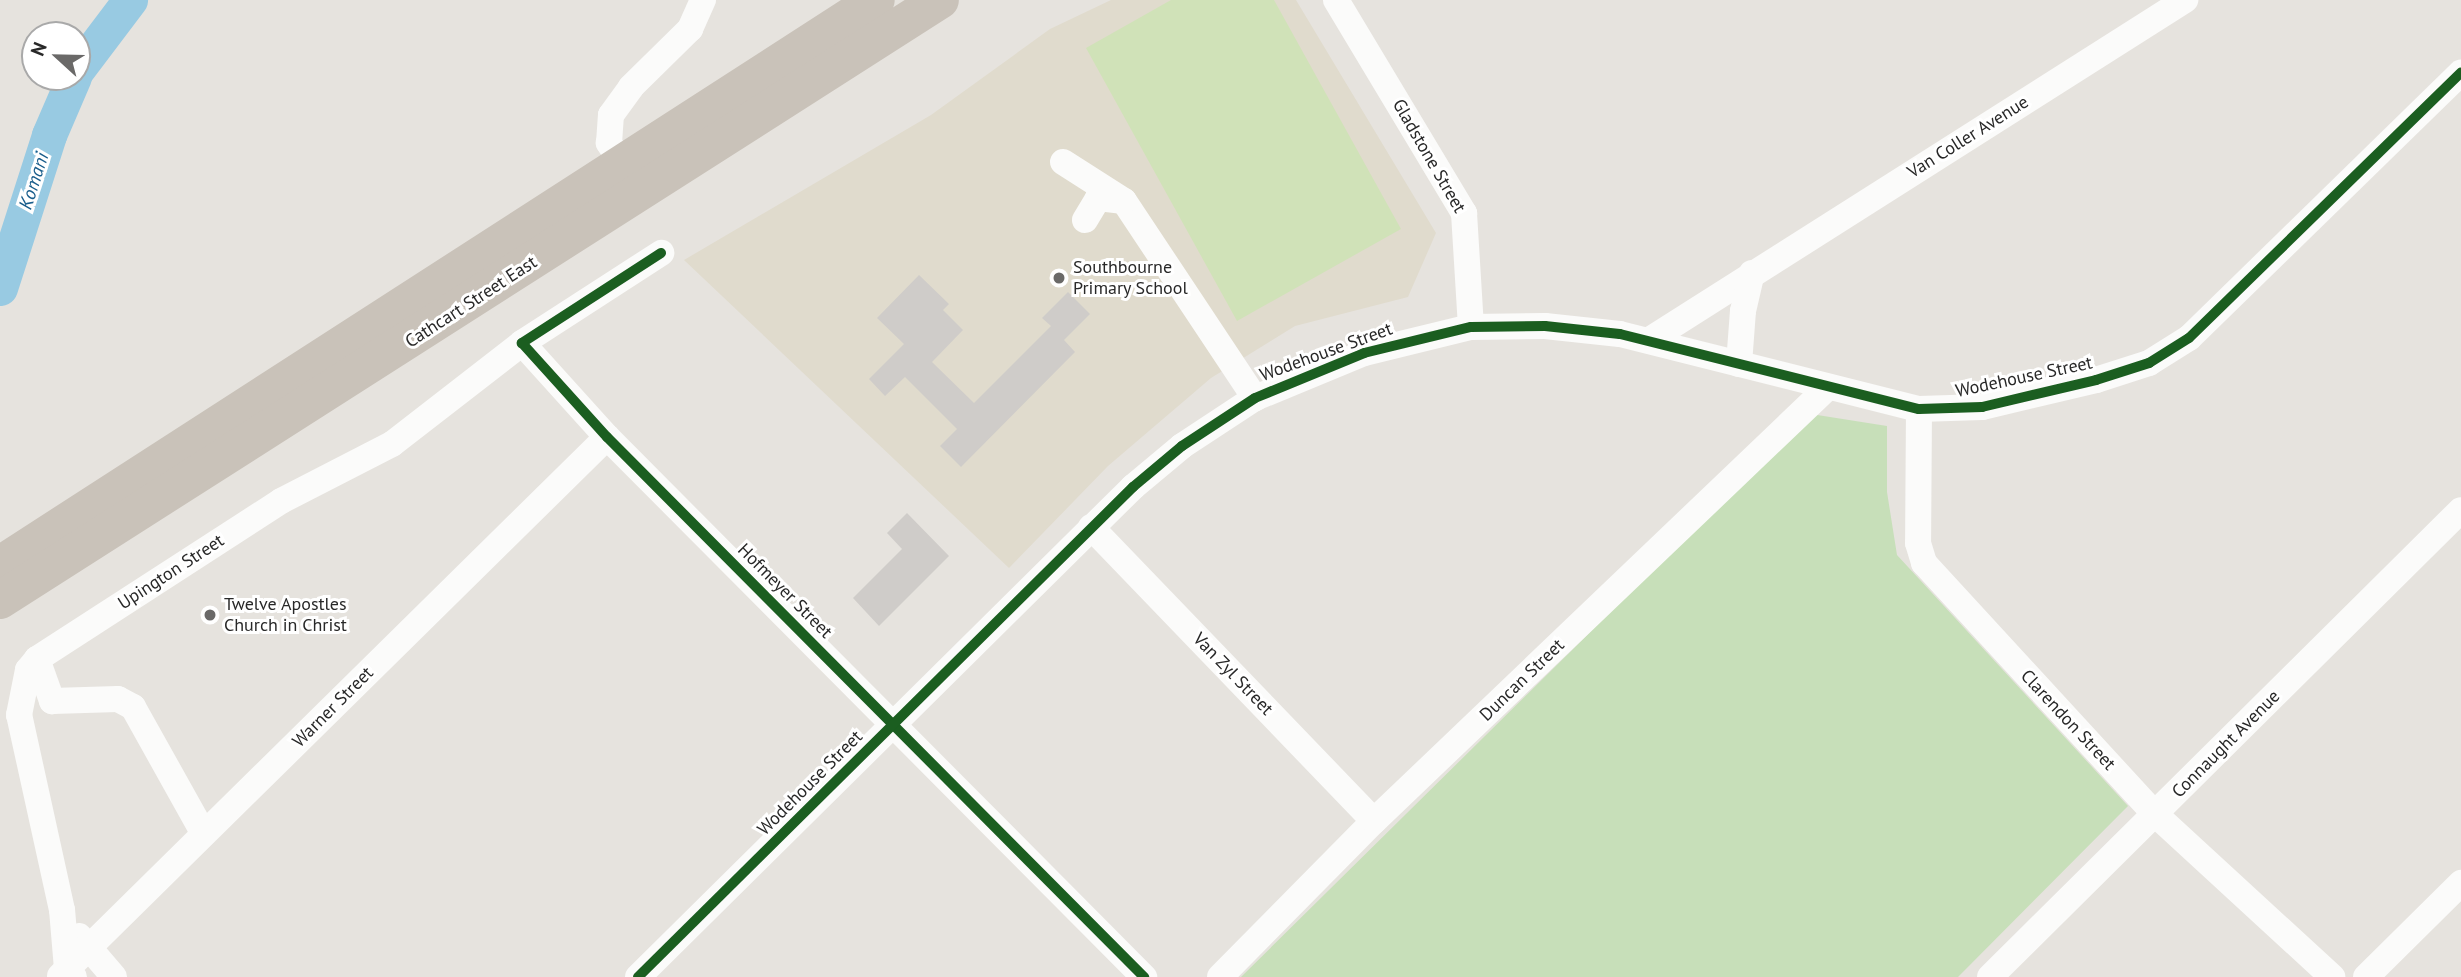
<!DOCTYPE html>
<html>
<head>
<meta charset="utf-8">
<style>
	body { margin:0 }
	#map { position:relative; width:2461px; height:977px; overflow:hidden; background:#e6e3de; font-family:"PT Sans",sans-serif }
	div>[style] { position:absolute }
	.education>* { inset:0; background:#e0dbcd }
	.green>* { inset:0; background:#c7dfb9 }
	.pitch>* { inset:0; background:#d0e2b8 }
	.river>* { height:35px; margin:-17.5px; padding:0 17.5px; transform-origin:17.5px; border-radius:17.5px; background:#98cae2 }
	.building>* { inset:0; background:#cfccc9 }
	.minor>* { height:26px; margin:-13px; padding:0 13px; transform-origin:13px; border-radius:13px; background:#fbfbfa }
	.highway>* { height:38px; margin:-19px; padding:0 19px; transform-origin:19px; border-radius:19px; background:#c9c2b9 }
	.cycleway>* { height:10px; margin:-5px; padding:0 5px; transform-origin:5px; border-radius:5px; background:#1b5e20 }
	.dots>* { width:19px; height:19px; translate:-50% -50%; box-sizing:border-box; border:4px solid #fff; border-radius:50% }
	span { translate:-50% -50%; white-space:nowrap; text-align:center; line-height:1.15; -webkit-text-stroke:6px #fff; paint-order:stroke }
	.street-label { font-size:18px; color:#282828 }
	.poi-label { font-size:18px; color:#282828 }
	.left { translate:0 -50%; text-align:left }
	.water-label { font-size:19px; color:#195d8b; font-style:italic }
	.north { position:absolute; left:21px; top:21px; width:70px; height:70px; box-sizing:border-box; background:#fff; border:2px solid #a9a9a9; border-radius:50%; rotate:292deg; font-size:19px; font-weight:700; line-height:28px; text-align:center; color:#282828 }
	.north::after { content:''; display:block; margin:auto; width:24px; height:32px; background:#6a6968; clip-path:polygon(50% 0,100% 100%,50% 72%,0 100%) }
</style>
</head>
<body>
<div id="map">
	<div class="education">
		<i style="clip-path:polygon(1111px 0,1296px 0,1436px 233px,1408px 297px,1295px 326px,1211px 378px,1108px 466px,1009px 568px,684px 260px,931px 115px,1050px 29px)"></i>
	</div>
	<div class="green">
		<i style="clip-path:polygon(1811px 414px,1887px 426px,1887px 492px,1897px 555px,2128px 806px,1958px 977px,1241px 977px)"></i>
	</div>
	<div class="pitch">
		<i style="clip-path:polygon(1171px 0,1274px 0,1401px 229px,1237px 321px,1086px 48px)"></i>
	</div>
	<div class="river">
		<i style="left:77px;top:70px;width:88px;rotate:-52.9deg"></i>
		<i style="left:0;top:288px;width:161px;rotate:-72.2deg"></i>
		<i style="left:49px;top:135px;width:63px;rotate:-66.7deg"></i>
	</div>
	<div class="building">
		<i style="clip-path:polygon(919px 275px,949px 304px,943px 310px,963px 330px,932px 362px,974px 403px,1051px 326px,1042px 318px,1068px 292px,1090px 314px,1064px 340px,1075px 352px,961px 467px,940px 446px,957px 429px,905px 377px,885px 396px,869px 379px,904px 344px,877px 318px)"></i>
		<i style="clip-path:polygon(907px 513px,949px 556px,879px 626px,853px 598px,902px 549px,887px 533px)"></i>
	</div>
	<div class="minor">
		<i style="left:1336px;top:0;width:249px;rotate:59deg"></i>
		<i style="left:1464px;top:213px;width:114px;rotate:86.5deg"></i>
		<i style="left:1063px;top:162px;width:72px;rotate:32.6deg"></i>
		<i style="left:1124px;top:201px;width:237px;rotate:56.4deg"></i>
		<i style="left:631px;top:176px;width:40px;rotate:-124deg"></i>
		<i style="left:609px;top:143px;width:28px;rotate:-86deg"></i>
		<i style="left:611px;top:115px;width:34px;rotate:-54deg"></i>
		<i style="left:631px;top:87px;width:83px;rotate:-44.5deg"></i>
		<i style="left:690px;top:29px;width:32px;rotate:-66deg"></i>
		<i style="left:1085px;top:220px;width:26px;rotate:-59deg"></i>
		<i style="left:1098px;top:198px;width:26px;rotate:7deg"></i>
		<i style="left:1651px;top:339px;width:633px;rotate:-32.41deg"></i>
		<i style="left:522px;top:343px;width:127px;rotate:47.9deg"></i>
		<i style="left:607px;top:437px;width:762px;rotate:45.16deg"></i>
		<i style="left:1739px;top:364px;width:53px;rotate:-85.7deg"></i>
		<i style="left:1743px;top:311px;width:39px;rotate:-77deg"></i>
		<i style="left:1919px;top:409px;width:134px;rotate:90.4deg"></i>
		<i style="left:1918px;top:543px;width:21px;rotate:73deg"></i>
		<i style="left:1924px;top:563px;width:341px;rotate:47.4deg"></i>
		<i style="left:2155px;top:814px;width:241px;rotate:42.6deg"></i>
		<i style="left:1091px;top:527px;width:408px;rotate:46.1deg"></i>
		<i style="left:37px;top:659px;width:45px;rotate:70.3deg"></i>
		<i style="left:52px;top:701px;width:66px;rotate:-1.7deg"></i>
		<i style="left:118px;top:699px;width:17px;rotate:28deg"></i>
		<i style="left:133px;top:707px;width:145px;rotate:60.8deg"></i>
		<i style="left:79px;top:936px;width:54px;rotate:49.5deg"></i>
		<i style="left:60px;top:976px;width:768px;rotate:-44.58deg"></i>
		<i style="left:74px;top:977px;width:11px;rotate:-131deg"></i>
		<i style="left:67px;top:969px;width:59px;rotate:-94.8deg"></i>
		<i style="left:62px;top:910px;width:200px;rotate:-102.4deg"></i>
		<i style="left:19px;top:715px;width:46px;rotate:-78.7deg"></i>
		<i style="left:28px;top:670px;width:14px;rotate:-51deg"></i>
		<i style="left:37px;top:659px;width:291px;rotate:-32.9deg"></i>
		<i style="left:281px;top:501px;width:125px;rotate:-27.2deg"></i>
		<i style="left:392px;top:444px;width:165px;rotate:-37.8deg"></i>
		<i style="left:522px;top:343px;width:166px;rotate:-32.9deg"></i>
		<i style="left:638px;top:977px;width:697px;rotate:-44.71deg"></i>
		<i style="left:1133px;top:487px;width:64px;rotate:-39.9deg"></i>
		<i style="left:1182px;top:446px;width:87px;rotate:-33.3deg"></i>
		<i style="left:1255px;top:398px;width:118px;rotate:-22.4deg"></i>
		<i style="left:1364px;top:353px;width:110px;rotate:-13.7deg"></i>
		<i style="left:1471px;top:327px;width:74px;rotate:-0.8deg"></i>
		<i style="left:1545px;top:326px;width:75px;rotate:6.1deg"></i>
		<i style="left:1620px;top:334px;width:308px;rotate:14.1deg"></i>
		<i style="left:1919px;top:409px;width:63px;rotate:-1.8deg"></i>
		<i style="left:1982px;top:407px;width:117px;rotate:-13.3deg"></i>
		<i style="left:2096px;top:380px;width:56px;rotate:-17.8deg"></i>
		<i style="left:2149px;top:363px;width:47px;rotate:-32deg"></i>
		<i style="left:2189px;top:338px;width:380px;rotate:-44.3deg"></i>
		<i style="left:1220px;top:977px;width:219px;rotate:-45.4deg"></i>
		<i style="left:1374px;top:821px;width:628px;rotate:-43.71deg"></i>
		<i style="left:1990px;top:977px;width:663px;rotate:-44.76deg"></i>
		<i style="left:2366px;top:977px;width:134px;rotate:-44.7deg"></i>
	</div>
	<div class="highway">
		<i style="left:0;top:565px;width:1042px;rotate:-32.82deg"></i>
		<i style="left:0;top:600px;width:1115px;rotate:-32.55deg"></i>
	</div>
	<div class="cycleway">
		<i style="left:661px;top:253px;width:166px;rotate:147.1deg"></i>
		<i style="left:522px;top:343px;width:127px;rotate:47.9deg"></i>
		<i style="left:607px;top:437px;width:762px;rotate:45.16deg"></i>
		<i style="left:638px;top:977px;width:697px;rotate:-44.71deg"></i>
		<i style="left:1133px;top:487px;width:64px;rotate:-39.9deg"></i>
		<i style="left:1182px;top:446px;width:87px;rotate:-33.3deg"></i>
		<i style="left:1255px;top:398px;width:118px;rotate:-22.4deg"></i>
		<i style="left:1364px;top:353px;width:110px;rotate:-13.7deg"></i>
		<i style="left:1471px;top:327px;width:74px;rotate:-0.8deg"></i>
		<i style="left:1545px;top:326px;width:75px;rotate:6.1deg"></i>
		<i style="left:1620px;top:334px;width:308px;rotate:14.1deg"></i>
		<i style="left:1919px;top:409px;width:63px;rotate:-1.8deg"></i>
		<i style="left:1982px;top:407px;width:117px;rotate:-13.3deg"></i>
		<i style="left:2096px;top:380px;width:56px;rotate:-17.8deg"></i>
		<i style="left:2149px;top:363px;width:47px;rotate:-32deg"></i>
		<i style="left:2189px;top:338px;width:380px;rotate:-44.3deg"></i>
	</div>
	<div class="dots">
		<i style="left:1059px;top:278px;background:#6a6968"></i>
		<i style="left:210px;top:615px;background:#6a6968"></i>
	</div>
	<div class="street-label">
		<span style="left:1968px;top:137px;rotate:-32deg">Van Coller Avenue</span>
		<span style="left:1429px;top:156px;rotate:60deg">Gladstone Street</span>
		<span style="left:471px;top:302px;rotate:-33deg">Cathcart Street East</span>
		<span style="left:1326px;top:352px;rotate:-20deg">Wodehouse Street</span>
		<span style="left:2024px;top:377px;rotate:-12deg">Wodehouse Street</span>
		<span style="left:171px;top:572px;rotate:-33deg">Upington Street</span>
		<span style="left:785px;top:591px;rotate:45deg">Hofmeyer Street</span>
		<span style="left:1233px;top:674px;rotate:46deg">Van Zyl Street</span>
		<span style="left:1522px;top:680px;rotate:-44deg">Duncan Street</span>
		<span style="left:333px;top:707px;rotate:-45deg">Warner Street</span>
		<span style="left:2068px;top:720px;rotate:47deg">Clarendon Street</span>
		<span style="left:2226px;top:744px;rotate:-45deg">Connaught Avenue</span>
		<span style="left:810px;top:783px;rotate:-45deg">Wodehouse Street</span>
	</div>
	<div class="poi-label">
		<span class="left" style="left:1073px;top:278px">Southbourne<br>Primary School</span>
		<span class="left" style="left:224px;top:615px">Twelve Apostles<br>Church in Christ</span>
	</div>
	<div class="water-label">
		<span style="left:34px;top:181px;rotate:-72deg">Komani</span>
	</div>
	<div class="north">N</div>
</div>
</body>
</html>
